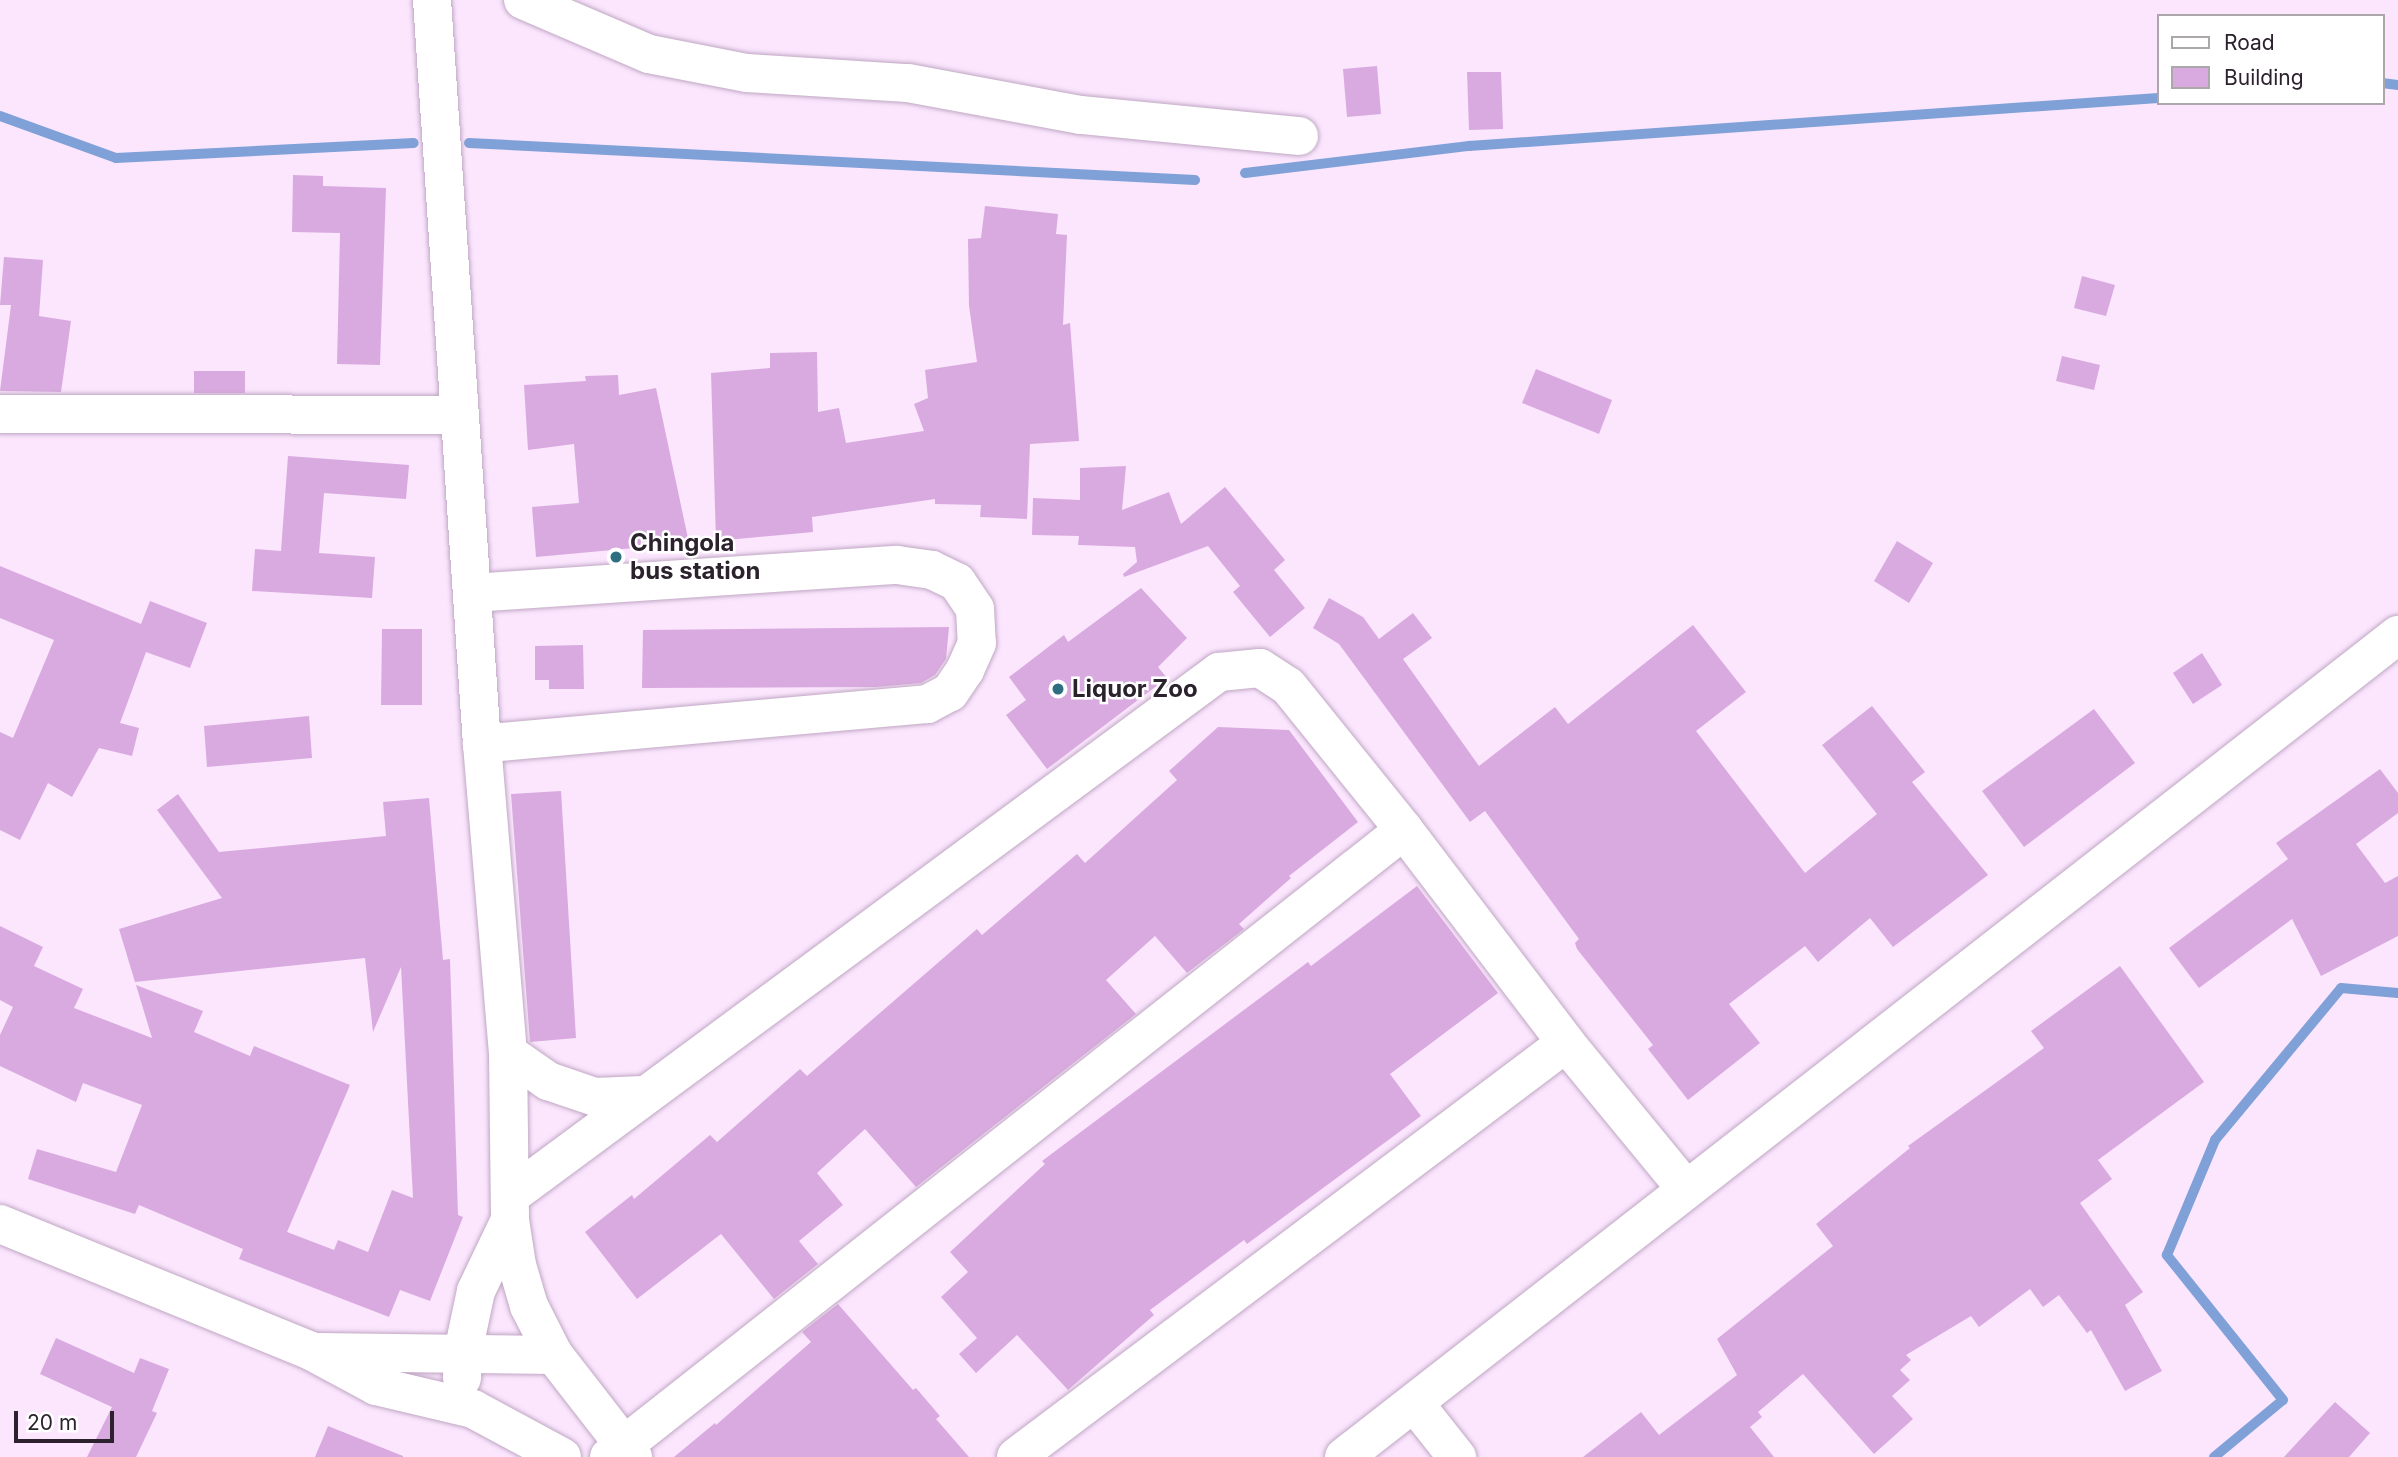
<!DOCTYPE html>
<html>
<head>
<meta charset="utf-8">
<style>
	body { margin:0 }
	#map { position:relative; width:2398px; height:1457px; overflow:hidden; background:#fbe6fe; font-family:Inter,sans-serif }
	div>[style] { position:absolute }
	.stream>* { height:10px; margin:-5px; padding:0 5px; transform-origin:5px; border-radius:5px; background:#80a0d8 }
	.building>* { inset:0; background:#d9aadf }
	.roads { filter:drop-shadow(0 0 2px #c0a7c3) drop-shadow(0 0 2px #c0a7c3) }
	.minor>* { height:38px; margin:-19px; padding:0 19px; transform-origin:19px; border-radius:19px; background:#fff }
	.highway>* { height:38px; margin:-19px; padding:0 19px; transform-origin:19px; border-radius:19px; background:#fff }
	.dots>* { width:19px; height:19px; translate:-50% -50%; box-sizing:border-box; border:4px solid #fff; border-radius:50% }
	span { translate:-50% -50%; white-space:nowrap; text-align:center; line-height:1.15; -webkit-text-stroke:5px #fff; paint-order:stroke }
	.poi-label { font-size:24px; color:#2c222d; font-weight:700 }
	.left { translate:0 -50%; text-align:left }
	.legend { position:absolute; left:2157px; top:14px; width:228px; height:91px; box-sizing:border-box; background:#fff; border:2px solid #aba7ab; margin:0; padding:9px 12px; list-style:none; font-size:21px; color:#2c222d }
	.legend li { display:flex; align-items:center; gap:14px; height:35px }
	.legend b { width:35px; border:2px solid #aba7ab }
	.scale { position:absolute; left:14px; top:1411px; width:100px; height:32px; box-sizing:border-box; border:4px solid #2c222d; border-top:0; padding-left:9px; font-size:21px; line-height:24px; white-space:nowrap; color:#2c222d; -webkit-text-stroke:5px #fff; paint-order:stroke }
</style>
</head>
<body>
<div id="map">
	<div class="stream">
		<i style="left:2382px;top:83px;width:16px;rotate:7deg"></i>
		<i style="left:0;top:116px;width:123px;rotate:19.9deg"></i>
		<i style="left:116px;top:158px;width:298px;rotate:-2.9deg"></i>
		<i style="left:469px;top:143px;width:727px;rotate:2.92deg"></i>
		<i style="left:1245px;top:173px;width:226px;rotate:-6.9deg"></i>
		<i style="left:1469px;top:146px;width:691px;rotate:-3.99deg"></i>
		<i style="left:2214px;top:1457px;width:89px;rotate:-39.6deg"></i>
		<i style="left:2283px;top:1400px;width:186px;rotate:-128.7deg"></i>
		<i style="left:2167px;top:1255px;width:125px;rotate:-67.3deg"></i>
		<i style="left:2215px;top:1140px;width:197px;rotate:-50.3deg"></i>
		<i style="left:2341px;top:988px;width:57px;rotate:5deg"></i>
	</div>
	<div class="building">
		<i style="clip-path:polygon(1377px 66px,1381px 114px,1347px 117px,1343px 69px)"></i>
		<i style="clip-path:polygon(1467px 72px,1501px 72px,1503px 129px,1469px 130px)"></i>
		<i style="clip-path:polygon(293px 175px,323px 176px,323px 186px,386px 188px,380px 365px,337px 364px,340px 233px,292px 232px)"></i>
		<i style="clip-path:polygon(985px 206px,1058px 214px,1056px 234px,1067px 235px,1063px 325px,1070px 323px,1079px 441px,1030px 444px,1027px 519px,980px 517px,981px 505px,935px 504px,935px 499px,812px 517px,813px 532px,716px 541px,711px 373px,770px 368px,770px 353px,817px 352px,818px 412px,839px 408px,846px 443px,924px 431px,914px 404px,928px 398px,925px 370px,977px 362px,969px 306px,968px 239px,981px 238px)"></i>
		<i style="clip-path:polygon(4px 257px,43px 260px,39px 316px,71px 321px,61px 392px,0 391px,11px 305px,0 305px)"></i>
		<i style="clip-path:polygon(2082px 276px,2115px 285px,2106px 316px,2074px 308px)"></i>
		<i style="clip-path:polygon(2062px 356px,2100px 365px,2094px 390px,2056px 381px)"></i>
		<i style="clip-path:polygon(1536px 369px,1612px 400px,1599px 434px,1522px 403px)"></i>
		<i style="clip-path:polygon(194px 371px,245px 371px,245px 393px,194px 393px)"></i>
		<i style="clip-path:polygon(618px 375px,619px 395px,656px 388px,689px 543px,536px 557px,532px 507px,579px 503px,574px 444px,528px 450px,524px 385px,586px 381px,585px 376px)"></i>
		<i style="clip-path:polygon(288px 456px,409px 465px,406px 499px,324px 493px,319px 553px,375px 557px,372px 598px,252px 591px,255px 549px,281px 551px)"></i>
		<i style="clip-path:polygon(1126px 466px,1122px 510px,1169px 492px,1181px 524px,1225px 487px,1285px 560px,1274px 570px,1305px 608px,1270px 637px,1233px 592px,1240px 586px,1208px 546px,1124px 577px,1123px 574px,1137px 562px,1135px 547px,1078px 545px,1079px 536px,1032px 535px,1033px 498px,1080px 500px,1080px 468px)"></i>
		<i style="clip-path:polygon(1897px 541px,1933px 563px,1909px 603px,1874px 581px)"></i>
		<i style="clip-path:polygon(0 566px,141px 624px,150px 601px,207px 623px,190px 668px,146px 652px,120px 723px,139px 728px,132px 756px,99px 748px,72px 797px,48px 783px,20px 840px,0 830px,0 732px,13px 738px,54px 640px,0 618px)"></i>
		<i style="clip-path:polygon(1141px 588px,1187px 638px,1158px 667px,1167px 678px,1047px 769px,1006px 715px,1026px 700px,1009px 677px,1064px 635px,1068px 642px)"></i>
		<i style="clip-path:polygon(1329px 598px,1363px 617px,1379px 639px,1413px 613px,1432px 638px,1403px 659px,1479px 766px,1555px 707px,1568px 724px,1693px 625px,1746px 692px,1696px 731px,1805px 873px,1877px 814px,1822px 745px,1872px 706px,1925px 772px,1912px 782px,1988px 875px,1893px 947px,1870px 918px,1818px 962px,1805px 946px,1729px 1004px,1760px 1043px,1688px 1100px,1648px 1049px,1653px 1045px,1577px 949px,1575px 943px,1579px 939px,1485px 811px,1470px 822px,1339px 644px,1313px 628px)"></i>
		<i style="clip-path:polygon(949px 627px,946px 659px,935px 675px,921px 683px,876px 687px,642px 688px,643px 630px)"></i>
		<i style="clip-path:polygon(382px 629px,422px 629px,422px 705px,381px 705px)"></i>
		<i style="clip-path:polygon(583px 645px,584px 689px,549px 689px,549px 680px,535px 680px,535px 646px)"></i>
		<i style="clip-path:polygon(2202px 653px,2222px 685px,2193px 704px,2173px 673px)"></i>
		<i style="clip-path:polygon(2094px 709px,2135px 763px,2024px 847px,1982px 791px)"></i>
		<i style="clip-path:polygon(309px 716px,312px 758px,207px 767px,204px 726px)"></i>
		<i style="clip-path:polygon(1218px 727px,1289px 730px,1358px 822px,1289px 876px,1291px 878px,1239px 924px,1244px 929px,1187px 973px,1155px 936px,1106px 980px,1136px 1014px,916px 1187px,865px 1129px,817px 1173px,843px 1205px,799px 1241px,818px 1264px,774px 1299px,721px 1234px,637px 1299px,585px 1232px,632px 1195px,634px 1199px,710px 1135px,717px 1142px,800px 1069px,807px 1076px,977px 929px,982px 935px,1077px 854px,1085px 863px,1177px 780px,1169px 771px)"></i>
		<i style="clip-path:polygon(2380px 769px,2398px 793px,2398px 813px,2356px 844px,2385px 883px,2398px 876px,2398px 936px,2321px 976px,2292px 919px,2199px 988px,2169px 948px,2288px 859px,2276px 843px)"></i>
		<i style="clip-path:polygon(561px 791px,576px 1038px,530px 1042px,511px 794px)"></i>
		<i style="clip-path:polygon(178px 794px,219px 852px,386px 836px,383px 802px,429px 798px,443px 960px,450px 959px,458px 1215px,463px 1217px,430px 1301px,400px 1290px,389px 1317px,239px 1259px,243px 1249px,139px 1205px,135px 1214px,28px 1179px,37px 1149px,116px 1172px,142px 1105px,83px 1083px,76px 1102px,0 1066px,0 1035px,13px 1007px,0 1000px,0 926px,43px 947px,34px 966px,83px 989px,74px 1008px,152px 1038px,136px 985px,203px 1011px,194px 1032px,250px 1056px,254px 1046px,350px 1085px,287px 1232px,334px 1250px,338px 1240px,368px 1252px,392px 1190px,413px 1198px,401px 967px,373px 1032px,365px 958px,135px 982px,119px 929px,222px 898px,157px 810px)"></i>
		<i style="clip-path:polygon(1417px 886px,1498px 993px,1390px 1074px,1421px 1116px,1247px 1244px,1244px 1240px,1150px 1310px,1154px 1315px,1068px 1390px,1017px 1335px,976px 1373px,959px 1354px,977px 1338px,941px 1297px,968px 1272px,950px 1252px,1045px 1164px,1042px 1161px,1308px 962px,1311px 966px)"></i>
		<i style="clip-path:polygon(2120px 966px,2204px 1082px,2098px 1160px,2112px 1179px,2080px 1203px,2143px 1292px,2125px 1305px,2162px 1371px,2125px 1391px,2091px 1330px,2087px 1333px,2059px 1295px,2043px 1307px,2030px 1289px,1979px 1327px,1971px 1316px,1906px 1355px,1911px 1360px,1900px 1370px,1910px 1380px,1892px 1396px,1913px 1419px,1874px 1454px,1803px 1374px,1758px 1412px,1762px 1417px,1750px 1427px,1774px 1457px,1583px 1457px,1641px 1412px,1659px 1435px,1737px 1375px,1717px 1339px,1833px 1246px,1816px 1224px,1910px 1148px,1908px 1146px,2044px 1048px,2031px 1031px)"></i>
		<i style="clip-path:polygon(838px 1304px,913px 1390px,916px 1388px,940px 1416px,936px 1419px,969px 1457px,674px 1457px,715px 1423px,716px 1425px,811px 1342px,802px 1332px)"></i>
		<i style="clip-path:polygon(56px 1338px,134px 1373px,140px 1358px,169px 1369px,152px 1411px,157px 1413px,136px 1457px,87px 1457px,112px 1407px,40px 1374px)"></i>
		<i style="clip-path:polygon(2335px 1402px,2370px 1433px,2349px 1457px,2284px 1457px)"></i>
		<i style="clip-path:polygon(328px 1426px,403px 1456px,403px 1457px,315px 1457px)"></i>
	</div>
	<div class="roads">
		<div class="minor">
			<i style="left:432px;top:0;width:746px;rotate:86.16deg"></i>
			<i style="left:482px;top:744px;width:310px;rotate:85.2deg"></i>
			<i style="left:508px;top:1053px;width:167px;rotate:89.3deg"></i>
			<i style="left:510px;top:1220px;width:46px;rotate:81.2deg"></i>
			<i style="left:517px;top:1265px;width:43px;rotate:73.7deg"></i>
			<i style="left:529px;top:1306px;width:55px;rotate:63deg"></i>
			<i style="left:554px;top:1355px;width:129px;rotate:52.2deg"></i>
			<i style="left:523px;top:0;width:137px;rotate:23.2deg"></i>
			<i style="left:649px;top:54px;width:100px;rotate:11deg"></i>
			<i style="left:747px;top:73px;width:161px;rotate:3.6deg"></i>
			<i style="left:908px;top:83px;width:176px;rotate:10.5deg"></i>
			<i style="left:1081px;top:115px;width:219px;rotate:5.5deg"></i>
			<i style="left:0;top:414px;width:460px;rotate:0.1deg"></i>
			<i style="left:472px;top:593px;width:426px;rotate:-3.8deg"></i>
			<i style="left:897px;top:565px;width:35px;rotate:8deg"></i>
			<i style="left:932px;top:570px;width:28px;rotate:26deg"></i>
			<i style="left:957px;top:582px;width:32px;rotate:56deg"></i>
			<i style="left:975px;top:609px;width:34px;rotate:87deg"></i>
			<i style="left:977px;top:643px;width:30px;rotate:114deg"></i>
			<i style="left:965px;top:670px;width:27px;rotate:124deg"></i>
			<i style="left:950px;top:692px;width:26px;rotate:152deg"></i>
			<i style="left:927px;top:704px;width:447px;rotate:174.9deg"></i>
			<i style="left:508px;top:1053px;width:49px;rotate:35deg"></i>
			<i style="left:548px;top:1081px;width:50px;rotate:18.8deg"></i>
			<i style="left:595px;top:1097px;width:48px;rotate:-2.4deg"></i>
			<i style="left:510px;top:1196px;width:882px;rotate:-36.47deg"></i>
			<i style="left:1219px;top:672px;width:41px;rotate:-5.6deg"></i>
			<i style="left:1260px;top:668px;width:33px;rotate:33deg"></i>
			<i style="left:1288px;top:686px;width:185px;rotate:51.1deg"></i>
			<i style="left:1404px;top:830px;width:268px;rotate:52.7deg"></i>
			<i style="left:1566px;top:1043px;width:189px;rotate:50.6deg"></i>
			<i style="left:0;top:1224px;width:336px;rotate:22.2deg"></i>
			<i style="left:311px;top:1351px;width:74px;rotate:28.3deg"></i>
			<i style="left:376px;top:1386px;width:100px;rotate:13.3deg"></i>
			<i style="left:473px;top:1409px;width:101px;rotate:28.3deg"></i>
			<i style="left:317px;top:1352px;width:237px;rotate:0.7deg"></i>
			<i style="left:462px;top:1378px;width:26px;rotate:-88deg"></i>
			<i style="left:463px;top:1352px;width:62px;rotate:-78deg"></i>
			<i style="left:476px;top:1291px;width:79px;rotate:-64.4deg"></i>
			<i style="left:1415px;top:1404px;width:68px;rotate:51.6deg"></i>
			<i style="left:609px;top:1457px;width:1012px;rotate:-38.26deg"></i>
			<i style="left:1016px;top:1457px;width:688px;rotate:-36.97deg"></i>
		</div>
		<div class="highway">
			<i style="left:1344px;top:1457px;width:1337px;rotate:-37.95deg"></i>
		</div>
	</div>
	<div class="dots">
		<i style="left:616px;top:557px;background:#2d6f81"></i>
		<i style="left:1058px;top:689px;background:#2d6f81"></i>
	</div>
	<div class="poi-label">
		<span class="left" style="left:630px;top:557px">Chingola<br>bus station</span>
		<span class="left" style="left:1072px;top:689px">Liquor Zoo</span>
	</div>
	<ul class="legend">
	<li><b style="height:9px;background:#fff"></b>Road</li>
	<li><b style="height:19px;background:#d9aadf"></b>Building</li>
	</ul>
	<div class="scale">20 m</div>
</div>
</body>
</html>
